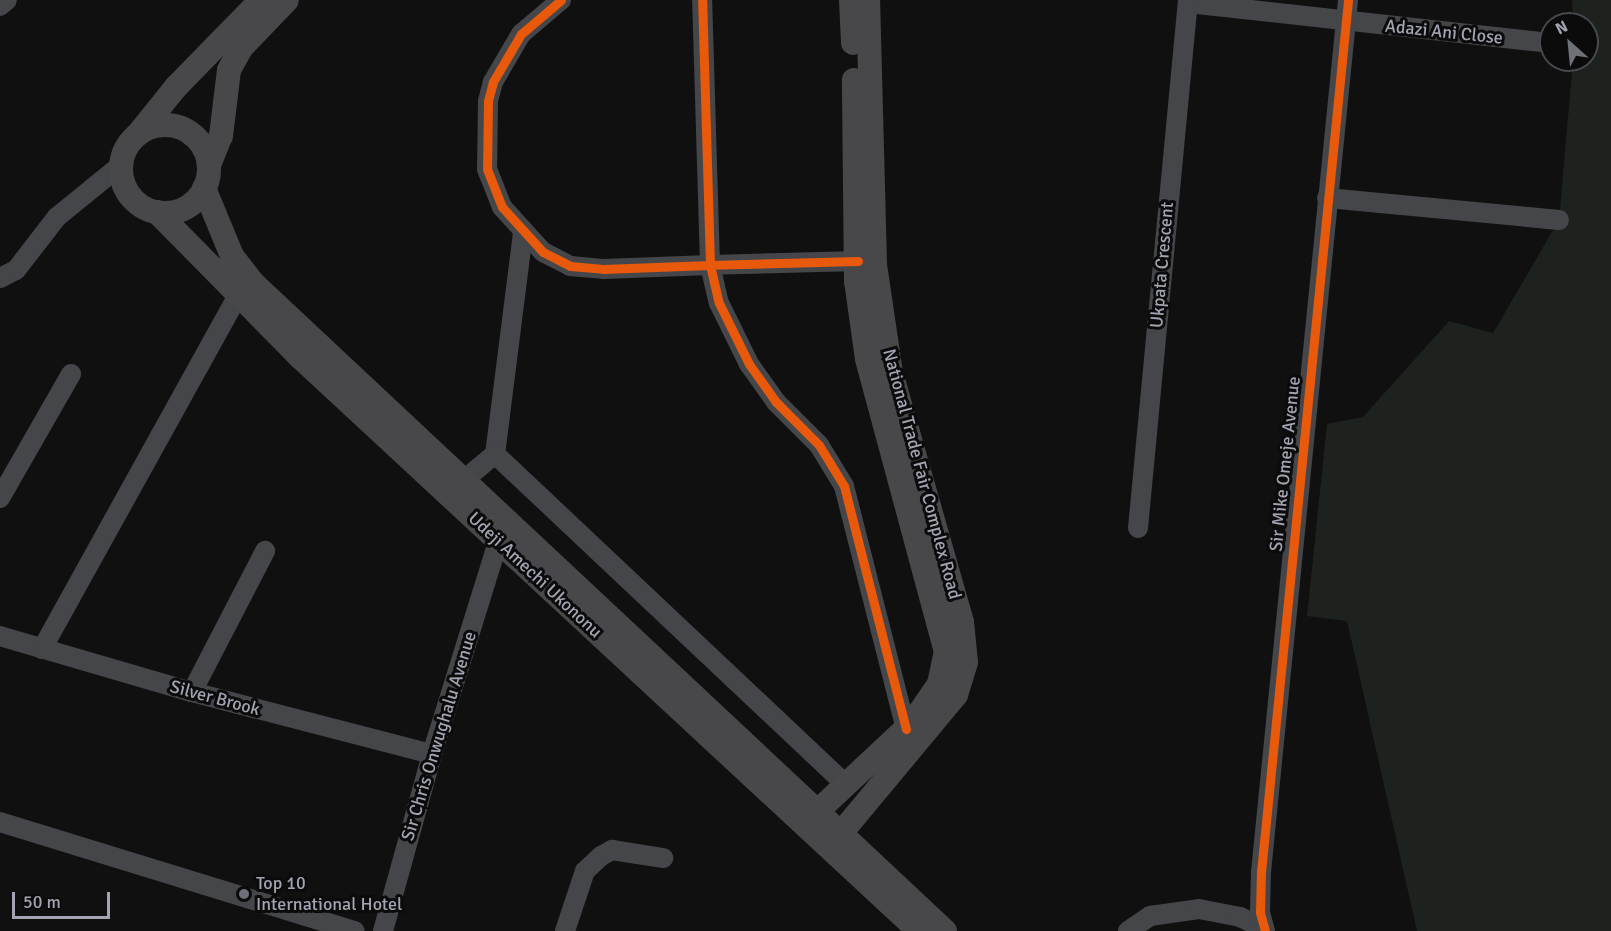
<!DOCTYPE html>
<html>
<head>
<meta charset="utf-8">
<style>
	body { margin:0 }
	#map { position:relative; width:1611px; height:931px; overflow:hidden; background:#101011; font-family:Signika,sans-serif }
	div>[style] { position:absolute }
	.green>* { inset:0; background:#1d221e }
	.minor>* { height:20px; margin:-10px; padding:0 10px; transform-origin:10px; border-radius:10px; background:#454649 }
	.major>* { height:24px; margin:-12px; padding:0 12px; transform-origin:12px; border-radius:12px; background:#48484b }
	.major>.ring { margin:-12px; padding:0; box-sizing:content-box; background:none; border:24px solid #48484b; border-radius:50% }
	.cycleway>* { height:9px; margin:-4.5px; padding:0 4.5px; transform-origin:4.5px; border-radius:4.5px; background:#e8590c }
	.dots>* { width:16px; height:16px; translate:-50% -50%; box-sizing:border-box; border:3px solid #0b0b0c; border-radius:50% }
	span { translate:-50% -50%; white-space:nowrap; text-align:center; line-height:1.15; -webkit-text-stroke:6px #0b0b0c; paint-order:stroke }
	.street-label { font-size:18px; color:#a2a5b1 }
	.poi-label { font-size:18px; color:#a2a5b1 }
	.left { translate:0 -50%; text-align:left }
	.north { position:absolute; left:1539px; top:12px; width:60px; height:60px; box-sizing:border-box; background:#0b0b0c; border:2px solid #47494e; border-radius:50%; rotate:333deg; font-size:16px; font-weight:700; line-height:24px; text-align:center; color:#a2a5b1 }
	.north::after { content:''; display:block; margin:auto; width:21px; height:27px; background:#6f7179; clip-path:polygon(50% 0,100% 100%,50% 72%,0 100%) }
	.scale { position:absolute; left:12px; top:892px; width:98px; height:27px; box-sizing:border-box; border:3px solid #a2a5b1; border-top:0; padding-left:8px; font-size:18px; line-height:21px; white-space:nowrap; color:#a2a5b1; -webkit-text-stroke:4px #0b0b0c; paint-order:stroke }
</style>
</head>
<body>
<div id="map">
	<div class="green">
		<i style="clip-path:polygon(1572px 0,1611px 0,1611px 931px,1417px 931px,1347px 621px,1307px 616px,1327px 424px,1363px 417px,1449px 321px,1493px 333px,1559px 220px,1573px 60px,1587px 60px,1587px 24px,1574px 24px)"></i>
	</div>
	<div class="minor">
		<i style="left:561px;top:0;width:52px;rotate:139.6deg"></i>
		<i style="left:521px;top:34px;width:56px;rotate:120.3deg"></i>
		<i style="left:493px;top:82px;width:20px;rotate:105deg"></i>
		<i style="left:488px;top:101px;width:68px;rotate:90.8deg"></i>
		<i style="left:487px;top:169px;width:41px;rotate:68.5deg"></i>
		<i style="left:502px;top:207px;width:61px;rotate:47.7deg"></i>
		<i style="left:543px;top:252px;width:30px;rotate:27deg"></i>
		<i style="left:570px;top:266px;width:33px;rotate:5deg"></i>
		<i style="left:603px;top:269px;width:107px;rotate:-2.1deg"></i>
		<i style="left:710px;top:265px;width:265px;rotate:-91.7deg"></i>
		<i style="left:1188px;top:3px;width:357px;rotate:6.3deg"></i>
		<i style="left:0;top:6px;width:9px;rotate:-41deg"></i>
		<i style="left:1327px;top:198px;width:233px;rotate:5.4deg"></i>
		<i style="left:523px;top:233px;width:223px;rotate:97.2deg"></i>
		<i style="left:495px;top:454px;width:481px;rotate:43.3deg"></i>
		<i style="left:858px;top:261px;width:148px;rotate:178.5deg"></i>
		<i style="left:710px;top:265px;width:39px;rotate:77deg"></i>
		<i style="left:719px;top:303px;width:68px;rotate:63.8deg"></i>
		<i style="left:749px;top:364px;width:47px;rotate:54.6deg"></i>
		<i style="left:776px;top:402px;width:61px;rotate:45deg"></i>
		<i style="left:819px;top:445px;width:48px;rotate:58.6deg"></i>
		<i style="left:844px;top:486px;width:251px;rotate:75.7deg"></i>
		<i style="left:0;top:278px;width:18px;rotate:-27deg"></i>
		<i style="left:16px;top:270px;width:67px;rotate:-52.3deg"></i>
		<i style="left:57px;top:217px;width:82px;rotate:-39.1deg"></i>
		<i style="left:464px;top:480px;width:40px;rotate:-40deg"></i>
		<i style="left:0;top:498px;width:143px;rotate:-60.2deg"></i>
		<i style="left:1138px;top:528px;width:530px;rotate:-84.59deg"></i>
		<i style="left:0;top:636px;width:200px;rotate:16.3deg"></i>
		<i style="left:192px;top:692px;width:248px;rotate:14.5deg"></i>
		<i style="left:42px;top:649px;width:402px;rotate:-61deg"></i>
		<i style="left:192px;top:692px;width:159px;rotate:-62.6deg"></i>
		<i style="left:0;top:822px;width:371px;rotate:17.1deg"></i>
		<i style="left:383px;top:931px;width:184px;rotate:-74.5deg"></i>
		<i style="left:432px;top:754px;width:222px;rotate:-72.7deg"></i>
		<i style="left:565px;top:931px;width:63px;rotate:-71.6deg"></i>
		<i style="left:585px;top:871px;width:22px;rotate:-43deg"></i>
		<i style="left:601px;top:856px;width:13px;rotate:-29deg"></i>
		<i style="left:612px;top:850px;width:52px;rotate:8.9deg"></i>
		<i style="left:1128px;top:931px;width:27px;rotate:-34deg"></i>
		<i style="left:1150px;top:916px;width:49px;rotate:-8.1deg"></i>
		<i style="left:1199px;top:909px;width:42px;rotate:11deg"></i>
		<i style="left:1240px;top:917px;width:25px;rotate:26deg"></i>
		<i style="left:1265px;top:931px;width:20px;rotate:-105deg"></i>
		<i style="left:1260px;top:912px;width:40px;rotate:-88.6deg"></i>
		<i style="left:1261px;top:872px;width:876px;rotate:-84.3deg"></i>
	</div>
	<div class="major">
		<i style="left:851px;top:0;width:43px;rotate:87.3deg"></i>
		<i class="ring" style="left:121px;top:125px;width:64px;height:64px"></i>
		<i style="left:139px;top:133px;width:59px;rotate:-51.2deg"></i>
		<i style="left:176px;top:87px;width:122px;rotate:-45.7deg"></i>
		<i style="left:209px;top:165px;width:31px;rotate:-68deg"></i>
		<i style="left:221px;top:136px;width:66px;rotate:-83.1deg"></i>
		<i style="left:229px;top:70px;width:25px;rotate:-61deg"></i>
		<i style="left:241px;top:48px;width:66px;rotate:-46.2deg"></i>
		<i style="left:204px;top:188px;width:74px;rotate:67.6deg"></i>
		<i style="left:232px;top:256px;width:34px;rotate:52deg"></i>
		<i style="left:253px;top:283px;width:948px;rotate:43.12deg"></i>
		<i style="left:157px;top:212px;width:205px;rotate:45.4deg"></i>
		<i style="left:301px;top:358px;width:843px;rotate:42.84deg"></i>
		<i style="left:806px;top:822px;width:146px;rotate:-43.1deg"></i>
		<i style="left:913px;top:722px;width:46px;rotate:-55.6deg"></i>
		<i style="left:939px;top:684px;width:33px;rotate:-78deg"></i>
		<i style="left:946px;top:652px;width:303px;rotate:-105.1deg"></i>
		<i style="left:867px;top:359px;width:79px;rotate:-98deg"></i>
		<i style="left:856px;top:281px;width:201px;rotate:-90.6deg"></i>
		<i style="left:831px;top:845px;width:195px;rotate:-50.2deg"></i>
		<i style="left:956px;top:695px;width:34px;rotate:-73deg"></i>
		<i style="left:966px;top:662px;width:40px;rotate:-95.7deg"></i>
		<i style="left:962px;top:622px;width:259px;rotate:-105.9deg"></i>
		<i style="left:891px;top:373px;width:110px;rotate:-98.4deg"></i>
		<i style="left:875px;top:264px;width:264px;rotate:-91.5deg"></i>
	</div>
	<div class="cycleway">
		<i style="left:561px;top:0;width:52px;rotate:139.6deg"></i>
		<i style="left:521px;top:34px;width:56px;rotate:120.3deg"></i>
		<i style="left:493px;top:82px;width:20px;rotate:105deg"></i>
		<i style="left:488px;top:101px;width:68px;rotate:90.8deg"></i>
		<i style="left:487px;top:169px;width:41px;rotate:68.5deg"></i>
		<i style="left:502px;top:207px;width:61px;rotate:47.7deg"></i>
		<i style="left:543px;top:252px;width:30px;rotate:27deg"></i>
		<i style="left:570px;top:266px;width:33px;rotate:5deg"></i>
		<i style="left:603px;top:269px;width:107px;rotate:-2.1deg"></i>
		<i style="left:710px;top:265px;width:265px;rotate:-91.7deg"></i>
		<i style="left:858px;top:261px;width:148px;rotate:178.5deg"></i>
		<i style="left:710px;top:265px;width:39px;rotate:77deg"></i>
		<i style="left:719px;top:303px;width:68px;rotate:63.8deg"></i>
		<i style="left:749px;top:364px;width:47px;rotate:54.6deg"></i>
		<i style="left:776px;top:402px;width:61px;rotate:45deg"></i>
		<i style="left:819px;top:445px;width:48px;rotate:58.6deg"></i>
		<i style="left:844px;top:486px;width:251px;rotate:75.7deg"></i>
		<i style="left:1265px;top:931px;width:20px;rotate:-105deg"></i>
		<i style="left:1260px;top:912px;width:40px;rotate:-88.6deg"></i>
		<i style="left:1261px;top:872px;width:876px;rotate:-84.3deg"></i>
	</div>
	<div class="dots">
		<i style="left:244px;top:894px;background:#6f7179"></i>
	</div>
	<div class="street-label">
		<span style="left:1444px;top:32px;rotate:6deg">Adazi Ani Close</span>
		<span style="left:1162px;top:265px;rotate:-85deg">Ukpata Crescent</span>
		<span style="left:1285px;top:464px;rotate:-84deg">Sir Mike Omeje Avenue</span>
		<span style="left:922px;top:474px;rotate:75deg">National Trade Fair Complex Road</span>
		<span style="left:535px;top:575px;rotate:43deg">Udeji Amechi Ukononu</span>
		<span style="left:215px;top:698px;rotate:15deg">Silver Brook</span>
		<span style="left:439px;top:736px;rotate:-73deg">Sir Chris Onwughalu Avenue</span>
	</div>
	<div class="poi-label">
		<span class="left" style="left:256px;top:894px">Top 10<br>International Hotel</span>
	</div>
	<div class="north">N</div>
	<div class="scale">50 m</div>
</div>
</body>
</html>
